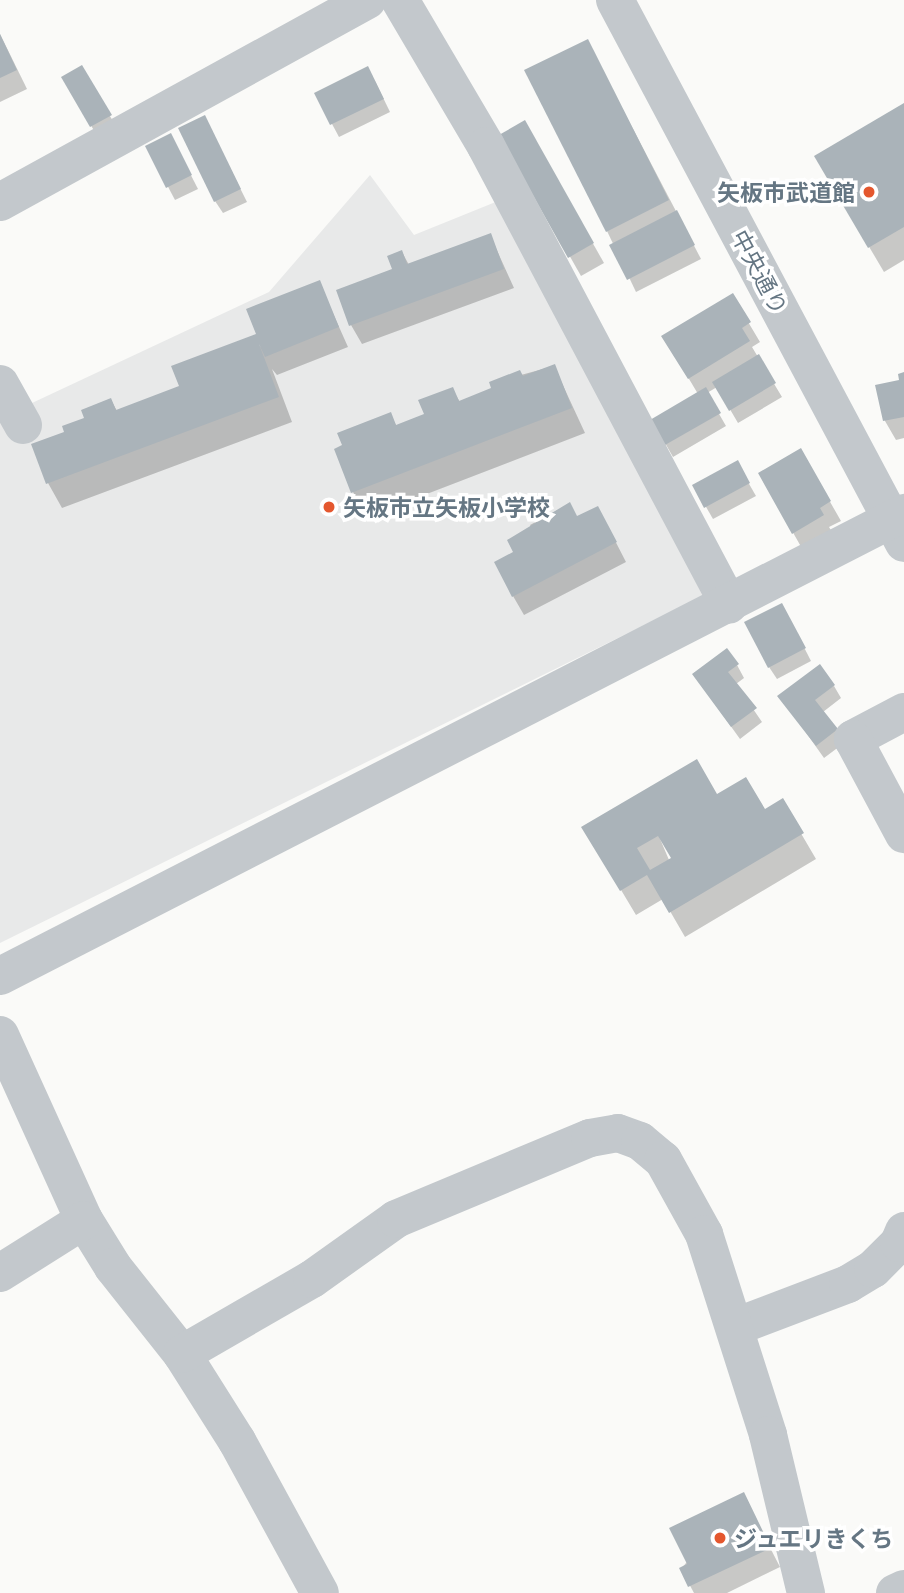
<!DOCTYPE html>
<html>
<head>
<meta charset="utf-8">
<style>
	body { margin:0 }
	#map { position:relative; width:904px; height:1593px; overflow:hidden; background:#fafaf8; font-family:"Exo 2","Noto Sans JP",sans-serif }
	div>[style] { position:absolute }
	.built>* { inset:0; background:#e8e9e9 }
	.shadow>* { inset:0; background:#0003 }
	.building>* { inset:0; background:#aab3b9 }
	.minor>* { height:38px; margin:-19px; padding:0 19px; transform-origin:19px; border-radius:19px; background:#c3c8cc }
	.dots>* { width:19px; height:19px; translate:-50% -50%; box-sizing:border-box; border:4px solid #fff; border-radius:50% }
	span { translate:-50% -50%; white-space:nowrap; text-align:center; line-height:1.15; -webkit-text-stroke:7px #fff; paint-order:stroke }
	.poi-label { font-size:23px; color:#657683; font-weight:700 }
	.right { translate:-100% -50%; text-align:right }
	.left { translate:0 -50%; text-align:left }
	.street-label { font-size:23px; color:#657683 }
</style>
</head>
<body>
<div id="map">
	<div class="built">
		<i style="clip-path:polygon(370px 175px,414px 235px,503px 199px,703px 596px,0 943px,0 418px,269px 292px)"></i>
	</div>
	<div class="shadow">
		<i style="clip-path:polygon(0 34px,27px 89px,0 102px)"></i>
		<i style="clip-path:polygon(587px 41px,701px 259px,636px 292px,607px 231px)"></i>
		<i style="clip-path:polygon(81px 67px,117px 128px,99px 139px,63px 78px)"></i>
		<i style="clip-path:polygon(375px 81px,390px 112px,339px 137px,316px 94px)"></i>
		<i style="clip-path:polygon(904px 105px,904px 260px,884px 272px,816px 157px)"></i>
		<i style="clip-path:polygon(524px 122px,604px 263px,581px 276px,501px 135px)"></i>
		<i style="clip-path:polygon(211px 130px,247px 202px,223px 213px,215px 201px)"></i>
		<i style="clip-path:polygon(147px 147px,177px 148px,198px 189px,175px 200px)"></i>
		<i style="clip-path:polygon(490px 235px,514px 288px,362px 344px,351px 325px,394px 270px,402px 252px,409px 265px)"></i>
		<i style="clip-path:polygon(319px 282px,348px 347px,277px 375px,272px 369px,292px 422px,62px 508px,48px 483px,66px 433px,111px 400px,117px 411px,181px 388px,254px 337px,260px 347px)"></i>
		<i style="clip-path:polygon(732px 295px,760px 342px,752px 347px,782px 397px,738px 423px,717px 387px,707px 393px,726px 426px,673px 457px,652px 420px,698px 394px,664px 337px)"></i>
		<i style="clip-path:polygon(554px 366px,585px 433px,367px 517px,353px 492px,390px 414px,397px 427px,426px 415px,452px 389px,460px 402px,494px 390px,491px 383px)"></i>
		<i style="clip-path:polygon(904px 374px,904px 438px,896px 440px,885px 421px,877px 386px,902px 381px)"></i>
		<i style="clip-path:polygon(801px 451px,841px 521px,829px 527px,834px 535px,804px 552px,760px 474px)"></i>
		<i style="clip-path:polygon(737px 463px,756px 496px,713px 519px,694px 486px)"></i>
		<i style="clip-path:polygon(569px 504px,577px 518px,608px 527px,626px 562px,524px 615px,513px 596px,515px 553px,532px 529px,530px 525px)"></i>
		<i style="clip-path:polygon(789px 618px,811px 661px,777px 679px,769px 667px)"></i>
		<i style="clip-path:polygon(737px 665px,744px 678px,736px 684px,762px 722px,740px 739px,694px 675px)"></i>
		<i style="clip-path:polygon(834px 686px,841px 698px,823px 712px,844px 743px,824px 758px,780px 696px)"></i>
		<i style="clip-path:polygon(evenodd,717px 796px,764px 812px,782px 801px,816px 859px,685px 937px,663px 899px,636px 915px,584px 828px,717px 796px,655px 827px,673px 860px,669px 860px,655px 827px)"></i>
		<i style="clip-path:polygon(743px 1495px,780px 1567px,727px 1593px,694px 1593px,681px 1569px)"></i>
	</div>
	<div class="building">
		<i style="clip-path:polygon(0 34px,17px 70px,0 78px)"></i>
		<i style="clip-path:polygon(588px 39px,669px 200px,606px 232px,524px 70px)"></i>
		<i style="clip-path:polygon(82px 65px,112px 115px,90px 127px,61px 77px)"></i>
		<i style="clip-path:polygon(368px 66px,384px 99px,330px 125px,314px 93px)"></i>
		<i style="clip-path:polygon(904px 103px,904px 227px,868px 248px,814px 156px)"></i>
		<i style="clip-path:polygon(205px 115px,241px 189px,214px 202px,178px 128px)"></i>
		<i style="clip-path:polygon(525px 120px,594px 243px,568px 258px,499px 135px)"></i>
		<i style="clip-path:polygon(171px 133px,192px 175px,166px 188px,145px 146px)"></i>
		<i style="clip-path:polygon(677px 210px,695px 245px,627px 280px,609px 245px)"></i>
		<i style="clip-path:polygon(491px 233px,504px 269px,349px 326px,336px 290px,392px 269px,387px 256px,402px 250px,407px 264px)"></i>
		<i style="clip-path:polygon(320px 280px,339px 327px,265px 357px,259px 344px,279px 397px,46px 484px,31px 444px,64px 432px,62px 426px,84px 418px,81px 410px,111px 398px,116px 410px,179px 386px,171px 366px,256px 334px,246px 309px)"></i>
		<i style="clip-path:polygon(733px 293px,751px 322px,742px 328px,750px 341px,688px 379px,661px 336px)"></i>
		<i style="clip-path:polygon(759px 354px,776px 383px,729px 411px,712px 382px)"></i>
		<i style="clip-path:polygon(555px 364px,572px 408px,351px 493px,334px 449px,342px 445px,337px 433px,391px 412px,396px 425px,424px 414px,418px 400px,453px 387px,459px 401px,491px 388px,489px 382px,520px 370px,523px 376px)"></i>
		<i style="clip-path:polygon(904px 372px,904px 417px,883px 421px,875px 385px,899px 380px,898px 374px)"></i>
		<i style="clip-path:polygon(706px 387px,721px 413px,665px 445px,650px 420px)"></i>
		<i style="clip-path:polygon(801px 448px,831px 501px,820px 508px,824px 515px,792px 534px,758px 473px)"></i>
		<i style="clip-path:polygon(738px 460px,750px 483px,704px 508px,692px 485px)"></i>
		<i style="clip-path:polygon(570px 502px,577px 516px,598px 506px,617px 542px,512px 597px,494px 562px,513px 552px,507px 540px)"></i>
		<i style="clip-path:polygon(782px 603px,806px 648px,768px 668px,744px 622px)"></i>
		<i style="clip-path:polygon(727px 648px,739px 664px,728px 672px,757px 708px,731px 727px,692px 674px)"></i>
		<i style="clip-path:polygon(820px 664px,835px 685px,815px 700px,838px 729px,816px 746px,777px 696px)"></i>
		<i style="clip-path:polygon(evenodd,697px 759px,717px 794px,746px 777px,765px 809px,783px 798px,804px 833px,669px 913px,647px 875px,620px 891px,581px 827px,697px 759px,658px 836px,671px 858px,650px 870px,637px 848px,658px 836px)"></i>
		<i style="clip-path:polygon(744px 1492px,771px 1548px,688px 1587px,679px 1568px,687px 1564px,669px 1528px)"></i>
	</div>
	<div class="minor">
		<i style="left:400px;top:0;width:169px;rotate:59.5deg"></i>
		<i style="left:486px;top:146px;width:519px;rotate:62.1deg"></i>
		<i style="left:615px;top:0;width:615px;rotate:61.98deg"></i>
		<i style="left:0;top:202px;width:419px;rotate:-28.8deg"></i>
		<i style="left:0;top:384px;width:47px;rotate:60.7deg"></i>
		<i style="left:904px;top:712px;width:58px;rotate:152.1deg"></i>
		<i style="left:853px;top:739px;width:108px;rotate:61.8deg"></i>
		<i style="left:0;top:976px;width:1016px;rotate:-27.12deg"></i>
		<i style="left:0;top:1035px;width:203px;rotate:65.6deg"></i>
		<i style="left:84px;top:1220px;width:55px;rotate:58.3deg"></i>
		<i style="left:113px;top:1267px;width:111px;rotate:51.6deg"></i>
		<i style="left:182px;top:1354px;width:103px;rotate:57.7deg"></i>
		<i style="left:237px;top:1441px;width:173px;rotate:61.4deg"></i>
		<i style="left:0;top:1273px;width:99px;rotate:-32.2deg"></i>
		<i style="left:735px;top:1327px;width:121px;rotate:-20.8deg"></i>
		<i style="left:848px;top:1284px;width:29px;rotate:-31deg"></i>
		<i style="left:873px;top:1269px;width:37px;rotate:-45deg"></i>
		<i style="left:899px;top:1243px;width:13px;rotate:-67deg"></i>
		<i style="left:182px;top:1354px;width:150px;rotate:-30deg"></i>
		<i style="left:312px;top:1279px;width:103px;rotate:-35.5deg"></i>
		<i style="left:396px;top:1219px;width:210px;rotate:-22.7deg"></i>
		<i style="left:590px;top:1138px;width:28px;rotate:-10deg"></i>
		<i style="left:618px;top:1133px;width:23px;rotate:20deg"></i>
		<i style="left:640px;top:1141px;width:30px;rotate:40deg"></i>
		<i style="left:663px;top:1160px;width:85px;rotate:61deg"></i>
		<i style="left:704px;top:1234px;width:211px;rotate:72.3deg"></i>
		<i style="left:768px;top:1435px;width:163px;rotate:76.5deg"></i>
		<i style="left:895px;top:1593px;width:10px;rotate:-24deg"></i>
	</div>
	<div class="dots">
		<i style="left:869px;top:192px;background:#e4572e"></i>
		<i style="left:329px;top:507px;background:#e4572e"></i>
		<i style="left:720px;top:1538px;background:#e4572e"></i>
	</div>
	<div class="poi-label">
		<span class="right" style="left:855px;top:192px">矢板市武道館</span>
		<span class="left" style="left:343px;top:507px">矢板市立矢板小学校</span>
		<span class="left" style="left:734px;top:1538px">ジュエリきくち</span>
	</div>
	<div class="street-label">
		<span style="left:760px;top:272px;rotate:62deg">中央通り</span>
	</div>
</div>
</body>
</html>
